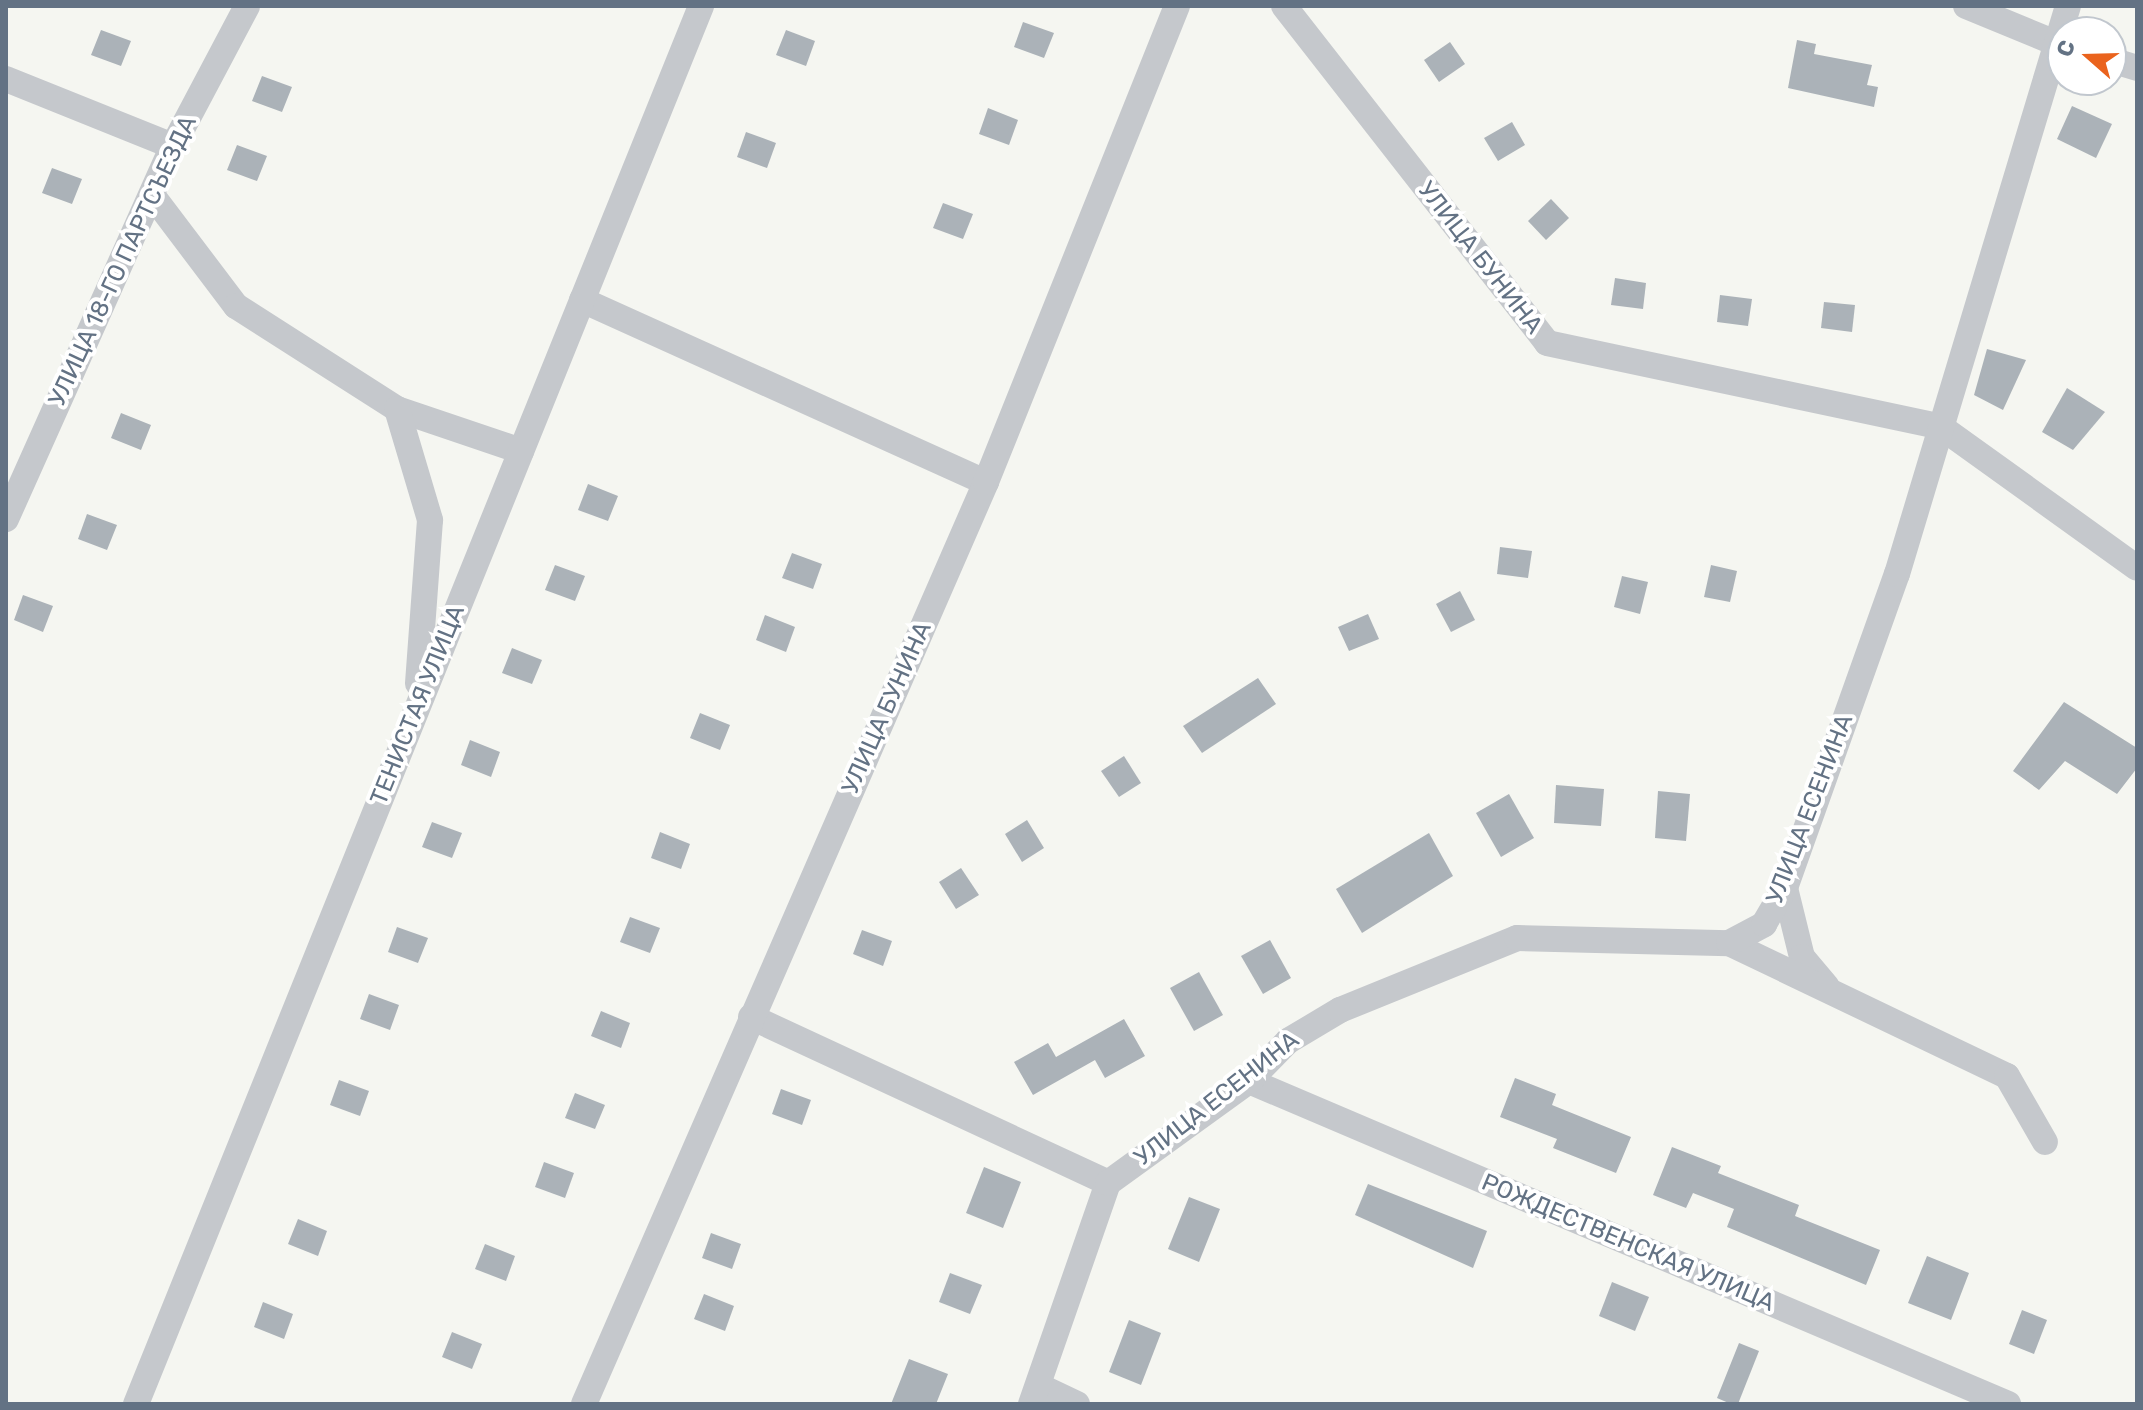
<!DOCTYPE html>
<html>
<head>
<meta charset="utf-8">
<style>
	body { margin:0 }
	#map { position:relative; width:2143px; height:1410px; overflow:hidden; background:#f5f6f1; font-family:Rubik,sans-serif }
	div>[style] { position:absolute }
	.building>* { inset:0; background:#abb2b8 }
	.minor>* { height:26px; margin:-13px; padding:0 13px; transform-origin:13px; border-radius:13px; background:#c5c8cc }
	span { translate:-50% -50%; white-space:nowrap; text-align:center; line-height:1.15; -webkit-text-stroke:8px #fff; paint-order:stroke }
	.street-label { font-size:24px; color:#637284 }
	.frame { position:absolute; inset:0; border:8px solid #637284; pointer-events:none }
	.north { position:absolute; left:2047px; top:16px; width:80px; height:80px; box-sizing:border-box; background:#fff; border:2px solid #c1c7ce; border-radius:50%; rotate:290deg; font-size:22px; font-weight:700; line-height:32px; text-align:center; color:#637284 }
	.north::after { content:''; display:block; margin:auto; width:28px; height:36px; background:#ea631d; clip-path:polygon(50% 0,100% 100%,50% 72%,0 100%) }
</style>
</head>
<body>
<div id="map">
	<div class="building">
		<i style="clip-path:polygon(1023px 22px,1054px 33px,1044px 58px,1014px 47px)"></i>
		<i style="clip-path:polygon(101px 30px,131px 41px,121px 66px,91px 55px)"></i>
		<i style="clip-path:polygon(786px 30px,815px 41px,806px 66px,776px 55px)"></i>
		<i style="clip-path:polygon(1797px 40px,1816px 44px,1814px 54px,1872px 65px,1867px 85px,1878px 87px,1874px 107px,1788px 88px)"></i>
		<i style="clip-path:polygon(1450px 42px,1465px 64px,1439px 82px,1424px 60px)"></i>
		<i style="clip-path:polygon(262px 76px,292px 87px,282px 112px,252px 101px)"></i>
		<i style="clip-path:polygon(2072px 106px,2112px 124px,2096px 158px,2057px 139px)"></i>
		<i style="clip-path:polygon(988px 108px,1018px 120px,1009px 145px,979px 134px)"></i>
		<i style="clip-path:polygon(1512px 122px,1525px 145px,1498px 161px,1484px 138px)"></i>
		<i style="clip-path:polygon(746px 132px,776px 143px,767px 168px,737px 157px)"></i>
		<i style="clip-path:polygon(237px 145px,267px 156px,257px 181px,227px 170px)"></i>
		<i style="clip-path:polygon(52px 168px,82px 179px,72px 204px,42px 193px)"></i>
		<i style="clip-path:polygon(1551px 199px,1569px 218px,1546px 240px,1528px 221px)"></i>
		<i style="clip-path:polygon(943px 203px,973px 214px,963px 239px,933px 228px)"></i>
		<i style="clip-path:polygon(1615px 278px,1646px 283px,1643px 309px,1611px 305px)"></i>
		<i style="clip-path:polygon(1720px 295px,1752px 299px,1748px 326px,1717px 322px)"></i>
		<i style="clip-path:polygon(1824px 302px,1855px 305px,1852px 332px,1821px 328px)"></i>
		<i style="clip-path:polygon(1987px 349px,2026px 360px,2003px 410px,1974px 395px)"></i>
		<i style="clip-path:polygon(2067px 388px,2105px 412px,2073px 450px,2042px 432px)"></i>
		<i style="clip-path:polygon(121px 413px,151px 425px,141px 450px,111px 438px)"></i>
		<i style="clip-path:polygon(588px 484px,618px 496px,608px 521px,578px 510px)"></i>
		<i style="clip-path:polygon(87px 514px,117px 525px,107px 550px,78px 539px)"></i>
		<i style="clip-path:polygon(1500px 547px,1532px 551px,1528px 578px,1497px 574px)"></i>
		<i style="clip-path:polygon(792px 553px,822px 564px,813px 589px,782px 578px)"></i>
		<i style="clip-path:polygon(555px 565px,585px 576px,575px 601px,545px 590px)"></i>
		<i style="clip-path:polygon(1711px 565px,1737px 571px,1730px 602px,1704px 597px)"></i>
		<i style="clip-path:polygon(1622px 576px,1648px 582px,1640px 614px,1614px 607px)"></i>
		<i style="clip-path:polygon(1460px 591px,1475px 620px,1451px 632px,1436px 604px)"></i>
		<i style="clip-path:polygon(23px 595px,53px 606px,43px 632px,14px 620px)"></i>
		<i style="clip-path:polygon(1368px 614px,1379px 639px,1349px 651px,1338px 627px)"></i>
		<i style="clip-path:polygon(765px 615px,795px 627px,786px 652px,756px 640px)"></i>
		<i style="clip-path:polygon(512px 648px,542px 660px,532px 684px,502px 673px)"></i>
		<i style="clip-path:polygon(1258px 678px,1276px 704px,1202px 753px,1183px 726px)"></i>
		<i style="clip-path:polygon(2064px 702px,2137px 748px,2137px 768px,2117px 794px,2065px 761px,2039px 790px,2013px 771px)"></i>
		<i style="clip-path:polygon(700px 713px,730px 725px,720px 750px,690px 738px)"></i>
		<i style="clip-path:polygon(470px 740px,500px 752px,491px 777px,461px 765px)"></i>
		<i style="clip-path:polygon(1124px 756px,1141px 783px,1119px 797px,1101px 771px)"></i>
		<i style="clip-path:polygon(1556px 785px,1604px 789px,1601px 826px,1554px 823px)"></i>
		<i style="clip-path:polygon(1658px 791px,1690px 794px,1686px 841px,1655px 838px)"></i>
		<i style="clip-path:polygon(1509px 794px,1534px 838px,1501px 857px,1476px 813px)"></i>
		<i style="clip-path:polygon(1027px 820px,1044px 848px,1022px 862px,1005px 834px)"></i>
		<i style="clip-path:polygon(432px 822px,462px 833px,452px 858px,422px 847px)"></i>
		<i style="clip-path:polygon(660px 832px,690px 844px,681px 869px,651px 858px)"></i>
		<i style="clip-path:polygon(1429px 833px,1453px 876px,1362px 933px,1336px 889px)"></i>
		<i style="clip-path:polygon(961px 868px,979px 895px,956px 909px,939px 882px)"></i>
		<i style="clip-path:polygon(630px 917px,660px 928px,650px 953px,620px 942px)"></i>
		<i style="clip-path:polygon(397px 927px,428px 938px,418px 963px,388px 952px)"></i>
		<i style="clip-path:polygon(862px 930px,892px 941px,883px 966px,853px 954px)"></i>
		<i style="clip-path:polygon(1270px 940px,1291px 978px,1263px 994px,1241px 956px)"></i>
		<i style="clip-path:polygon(1199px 972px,1223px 1015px,1194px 1031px,1170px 988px)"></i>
		<i style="clip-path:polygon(369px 994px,399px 1005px,390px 1030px,360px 1019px)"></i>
		<i style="clip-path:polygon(601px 1011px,630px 1023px,621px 1048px,591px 1036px)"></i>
		<i style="clip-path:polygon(1124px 1019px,1145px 1056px,1105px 1078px,1095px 1060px,1033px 1095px,1014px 1062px,1048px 1043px,1056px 1057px)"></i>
		<i style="clip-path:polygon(1515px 1078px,1556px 1094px,1552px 1105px,1631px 1137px,1616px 1173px,1553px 1148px,1557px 1139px,1500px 1117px)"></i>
		<i style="clip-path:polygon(339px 1080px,369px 1091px,360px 1116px,330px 1105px)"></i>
		<i style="clip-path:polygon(781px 1089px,811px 1100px,802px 1125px,772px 1114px)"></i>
		<i style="clip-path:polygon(575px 1093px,605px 1105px,595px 1129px,565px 1118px)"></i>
		<i style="clip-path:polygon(1672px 1147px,1721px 1166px,1718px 1173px,1799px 1205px,1795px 1216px,1880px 1250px,1866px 1285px,1727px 1227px,1734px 1209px,1693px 1193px,1686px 1208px,1653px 1195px)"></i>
		<i style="clip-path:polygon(544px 1162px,574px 1173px,565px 1198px,535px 1187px)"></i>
		<i style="clip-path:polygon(984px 1167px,1021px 1182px,1003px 1228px,966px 1213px)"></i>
		<i style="clip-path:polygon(1368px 1184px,1487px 1231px,1473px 1268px,1355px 1215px)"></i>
		<i style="clip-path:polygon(1189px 1197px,1220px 1209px,1199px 1262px,1168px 1249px)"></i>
		<i style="clip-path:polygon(298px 1219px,327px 1231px,318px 1256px,288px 1244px)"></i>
		<i style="clip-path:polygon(711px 1233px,741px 1244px,732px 1269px,702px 1258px)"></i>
		<i style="clip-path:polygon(485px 1244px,515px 1256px,506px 1281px,475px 1269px)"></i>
		<i style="clip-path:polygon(1927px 1256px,1969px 1273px,1951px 1320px,1908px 1303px)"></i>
		<i style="clip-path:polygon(950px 1273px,982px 1285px,970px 1314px,939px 1302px)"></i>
		<i style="clip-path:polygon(1612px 1282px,1649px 1297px,1635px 1331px,1599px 1316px)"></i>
		<i style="clip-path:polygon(704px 1294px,734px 1306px,725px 1331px,694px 1319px)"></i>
		<i style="clip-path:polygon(263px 1302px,293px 1314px,284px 1339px,254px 1327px)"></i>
		<i style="clip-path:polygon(2022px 1310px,2047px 1320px,2034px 1354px,2009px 1344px)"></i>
		<i style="clip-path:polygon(1129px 1320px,1161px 1333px,1141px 1385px,1109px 1372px)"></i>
		<i style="clip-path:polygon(452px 1332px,482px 1344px,472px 1369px,442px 1357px)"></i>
		<i style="clip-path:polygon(1739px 1343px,1759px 1351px,1738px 1404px,1731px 1404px,1717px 1398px)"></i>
		<i style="clip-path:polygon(909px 1359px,948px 1374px,936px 1404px,891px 1404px)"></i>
	</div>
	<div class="minor">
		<i style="left:1284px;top:6px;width:427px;rotate:52deg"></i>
		<i style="left:1547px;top:343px;width:403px;rotate:12deg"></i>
		<i style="left:1941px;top:427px;width:241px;rotate:35.7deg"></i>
		<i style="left:1966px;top:6px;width:105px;rotate:22.4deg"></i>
		<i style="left:2111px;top:60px;width:27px;rotate:17deg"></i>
		<i style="left:6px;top:79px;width:180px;rotate:21.9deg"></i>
		<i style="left:152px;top:195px;width:139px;rotate:52.9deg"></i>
		<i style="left:236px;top:306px;width:191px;rotate:32.6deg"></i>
		<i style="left:397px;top:409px;width:131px;rotate:18.7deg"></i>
		<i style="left:582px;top:300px;width:443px;rotate:24.3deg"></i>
		<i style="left:397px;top:409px;width:116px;rotate:73.4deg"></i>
		<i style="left:430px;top:520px;width:164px;rotate:94.2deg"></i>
		<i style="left:6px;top:519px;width:409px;rotate:-65.9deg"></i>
		<i style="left:173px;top:146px;width:158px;rotate:-62.1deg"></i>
		<i style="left:1785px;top:888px;width:71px;rotate:76.2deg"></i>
		<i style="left:1802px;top:957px;width:38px;rotate:50deg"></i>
		<i style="left:1729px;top:943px;width:308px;rotate:25.6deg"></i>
		<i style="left:2007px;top:1076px;width:76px;rotate:60.1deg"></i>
		<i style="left:751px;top:1017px;width:394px;rotate:24.9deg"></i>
		<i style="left:1249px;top:1081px;width:825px;rotate:23.05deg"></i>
		<i style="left:1039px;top:1386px;width:42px;rotate:25.3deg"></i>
		<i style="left:136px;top:1404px;width:1508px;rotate:-67.99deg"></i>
		<i style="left:584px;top:1404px;width:1006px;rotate:-66.44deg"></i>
		<i style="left:986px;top:482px;width:513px;rotate:-68.14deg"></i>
		<i style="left:1031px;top:1404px;width:234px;rotate:-70.8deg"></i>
		<i style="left:1108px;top:1183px;width:174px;rotate:-35.9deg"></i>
		<i style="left:1249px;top:1081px;width:56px;rotate:-45.7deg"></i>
		<i style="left:1288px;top:1041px;width:61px;rotate:-30.8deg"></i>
		<i style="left:1340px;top:1010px;width:191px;rotate:-22.1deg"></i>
		<i style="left:1517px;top:938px;width:212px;rotate:1.4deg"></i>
		<i style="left:1729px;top:943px;width:40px;rotate:-28deg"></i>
		<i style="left:1764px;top:924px;width:42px;rotate:-59.7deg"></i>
		<i style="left:1785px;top:888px;width:333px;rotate:-70.4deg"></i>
		<i style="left:1897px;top:574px;width:593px;rotate:-73.25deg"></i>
	</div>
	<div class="street-label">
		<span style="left:1480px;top:258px;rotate:52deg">УЛИЦА БУНИНА</span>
		<span style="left:123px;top:261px;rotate:-65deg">УЛИЦА 18-ГО ПАРТСЪЕЗДА</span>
		<span style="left:418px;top:705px;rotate:-68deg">ТЕНИСТАЯ УЛИЦА</span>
		<span style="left:887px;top:708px;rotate:-66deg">УЛИЦА БУНИНА</span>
		<span style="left:1810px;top:809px;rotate:-69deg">УЛИЦА ЕСЕНИНА</span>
		<span style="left:1217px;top:1099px;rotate:-38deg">УЛИЦА ЕСЕНИНА</span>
		<span style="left:1628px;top:1243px;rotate:23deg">РОЖДЕСТВЕНСКАЯ УЛИЦА</span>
	</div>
	<div class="frame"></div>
	<div class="north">С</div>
</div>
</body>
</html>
